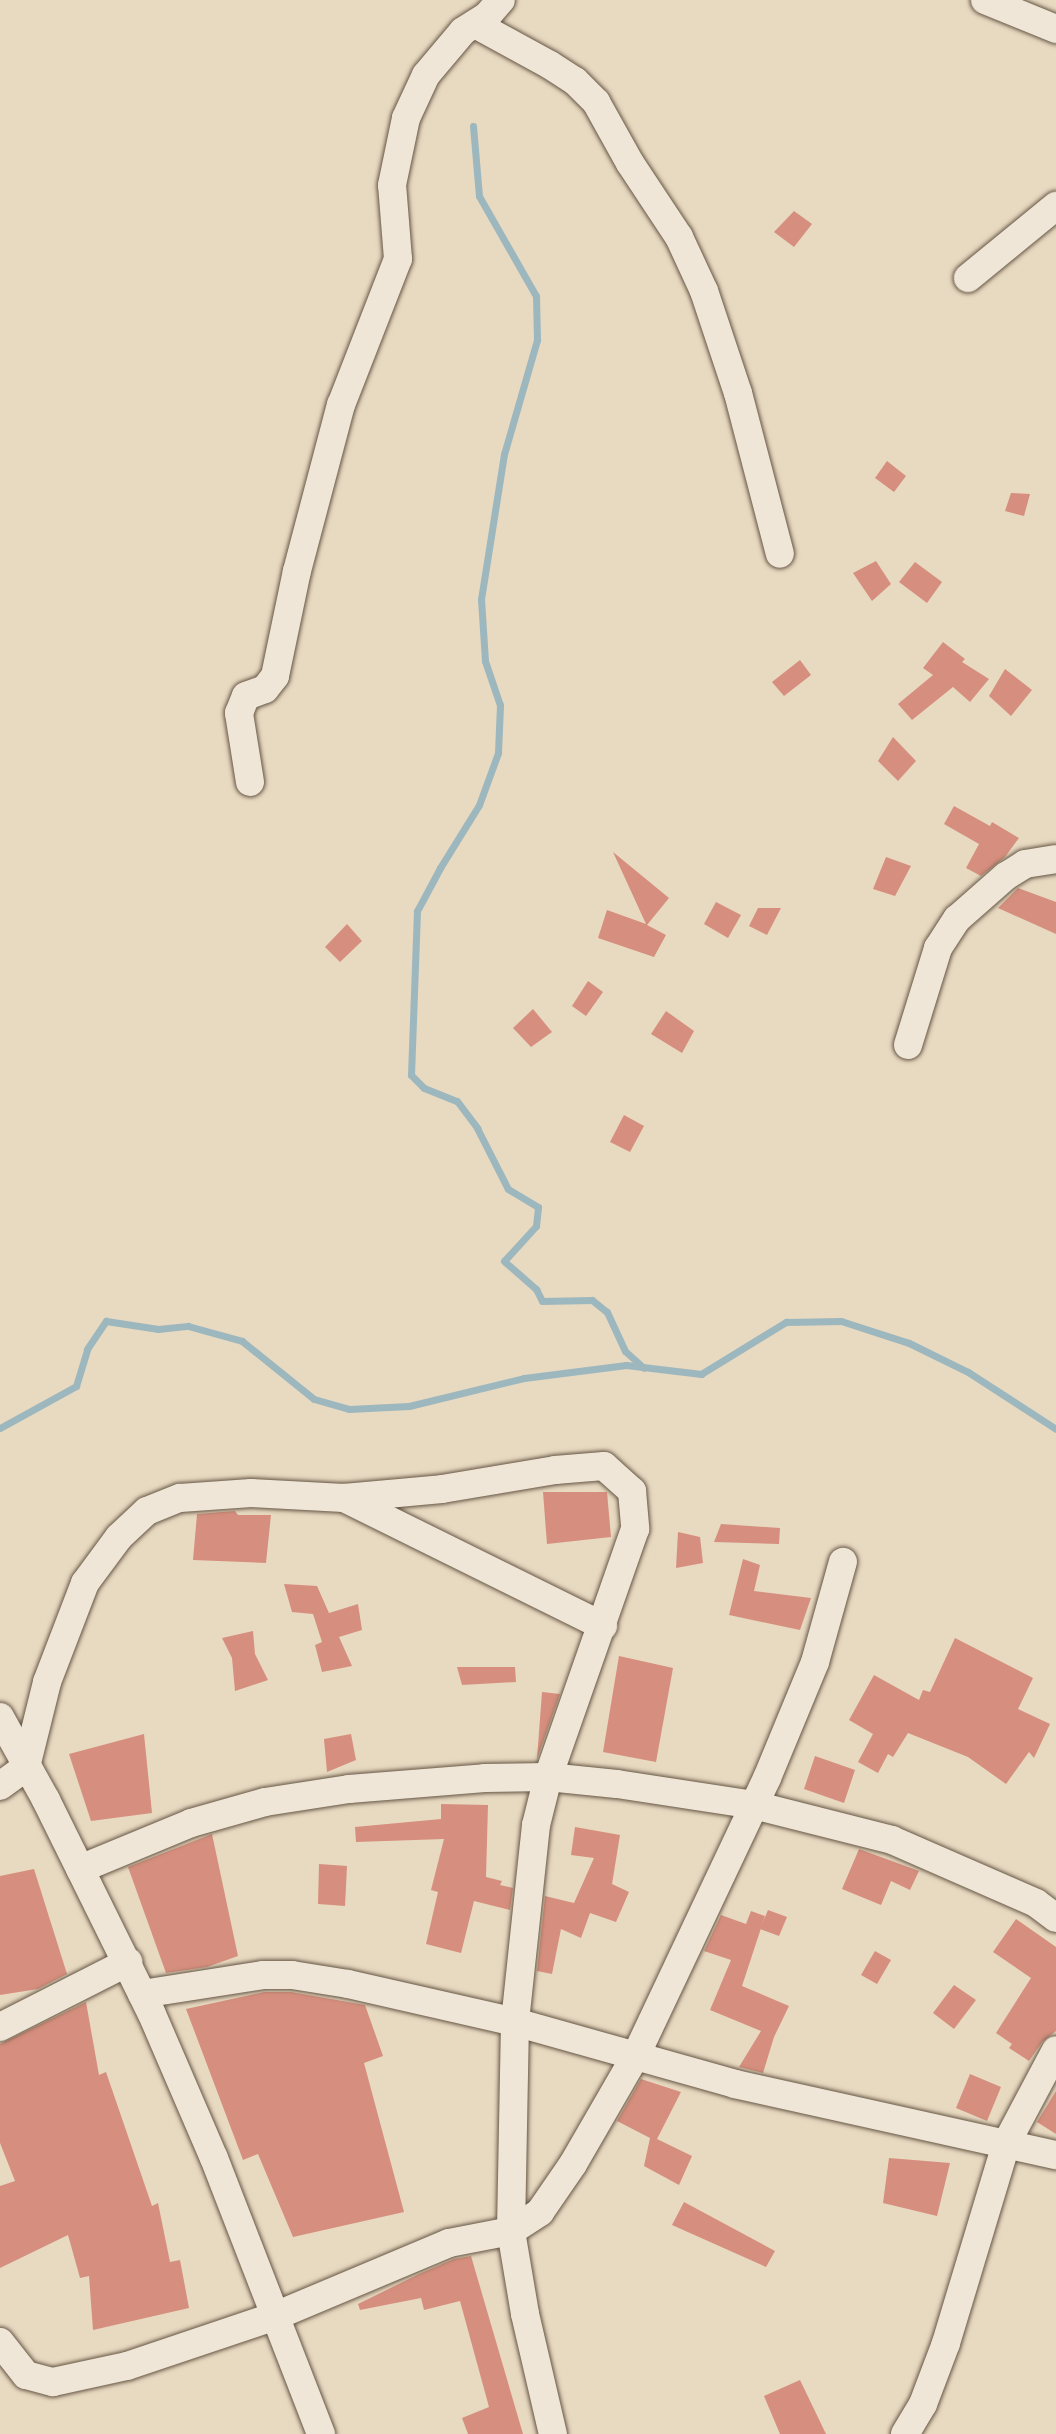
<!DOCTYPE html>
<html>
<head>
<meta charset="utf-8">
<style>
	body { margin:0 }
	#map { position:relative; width:1056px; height:2434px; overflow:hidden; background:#e8d9c1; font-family:"IM FELL English",serif }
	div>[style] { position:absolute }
	.stream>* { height:7px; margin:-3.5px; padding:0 3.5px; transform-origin:3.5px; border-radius:3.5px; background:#9db7be }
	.building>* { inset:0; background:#d68f7e }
	.roads { filter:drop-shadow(0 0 2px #655644) drop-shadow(0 0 2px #655644) }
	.minor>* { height:28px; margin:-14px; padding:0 14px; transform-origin:14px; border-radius:14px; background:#f0e6d7 }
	span { translate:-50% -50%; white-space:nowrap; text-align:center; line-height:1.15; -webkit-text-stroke:5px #f0e6d7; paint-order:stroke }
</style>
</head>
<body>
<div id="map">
	<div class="stream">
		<i style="left:473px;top:126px;width:70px;rotate:85.1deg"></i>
		<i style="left:479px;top:196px;width:115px;rotate:60.3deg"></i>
		<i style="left:536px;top:296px;width:44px;rotate:88.7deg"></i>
		<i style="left:537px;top:340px;width:119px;rotate:106.1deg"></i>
		<i style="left:504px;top:454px;width:147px;rotate:99deg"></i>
		<i style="left:481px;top:599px;width:62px;rotate:86.3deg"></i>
		<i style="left:485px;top:661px;width:46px;rotate:71.2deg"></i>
		<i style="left:500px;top:705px;width:48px;rotate:92.4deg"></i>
		<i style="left:498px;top:753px;width:55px;rotate:110.1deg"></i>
		<i style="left:479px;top:805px;width:74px;rotate:121.8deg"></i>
		<i style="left:440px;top:868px;width:49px;rotate:118.1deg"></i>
		<i style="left:417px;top:911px;width:164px;rotate:92.1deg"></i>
		<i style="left:411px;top:1075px;width:18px;rotate:45deg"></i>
		<i style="left:424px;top:1088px;width:35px;rotate:22deg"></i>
		<i style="left:457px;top:1101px;width:34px;rotate:53deg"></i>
		<i style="left:477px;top:1128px;width:68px;rotate:63.1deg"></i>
		<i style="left:508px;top:1189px;width:35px;rotate:31deg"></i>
		<i style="left:538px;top:1207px;width:19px;rotate:96deg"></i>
		<i style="left:536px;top:1226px;width:47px;rotate:132.4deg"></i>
		<i style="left:504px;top:1261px;width:43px;rotate:41.2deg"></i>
		<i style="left:536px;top:1289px;width:13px;rotate:63deg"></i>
		<i style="left:542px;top:1301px;width:50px;rotate:-1.1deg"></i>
		<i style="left:592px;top:1300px;width:19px;rotate:39deg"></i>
		<i style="left:607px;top:1312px;width:43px;rotate:65.2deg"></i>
		<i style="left:625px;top:1351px;width:25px;rotate:42deg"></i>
		<i style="left:0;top:1428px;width:87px;rotate:-28.9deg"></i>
		<i style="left:76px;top:1386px;width:39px;rotate:-73deg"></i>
		<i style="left:87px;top:1349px;width:34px;rotate:-56deg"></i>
		<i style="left:106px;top:1321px;width:53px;rotate:8.7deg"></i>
		<i style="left:158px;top:1329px;width:30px;rotate:-6deg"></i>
		<i style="left:188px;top:1326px;width:56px;rotate:15.5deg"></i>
		<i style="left:242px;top:1341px;width:92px;rotate:38.9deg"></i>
		<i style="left:314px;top:1399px;width:36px;rotate:16deg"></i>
		<i style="left:349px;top:1409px;width:60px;rotate:-2.9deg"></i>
		<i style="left:409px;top:1406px;width:118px;rotate:-13.7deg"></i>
		<i style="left:524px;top:1378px;width:103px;rotate:-7.3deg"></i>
		<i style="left:626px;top:1365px;width:76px;rotate:6.8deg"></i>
		<i style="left:701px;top:1374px;width:100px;rotate:-31.5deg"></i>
		<i style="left:786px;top:1322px;width:55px;rotate:-1deg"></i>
		<i style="left:841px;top:1321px;width:71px;rotate:17.9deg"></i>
		<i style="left:909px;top:1343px;width:66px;rotate:26.2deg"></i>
		<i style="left:968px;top:1372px;width:105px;rotate:32.9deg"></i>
	</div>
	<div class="building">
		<i style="clip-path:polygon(794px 211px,812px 224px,794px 247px,774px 232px)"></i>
		<i style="clip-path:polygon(887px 461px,906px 476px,894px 492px,875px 478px)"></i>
		<i style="clip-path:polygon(1011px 493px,1030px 494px,1024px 516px,1005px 511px)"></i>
		<i style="clip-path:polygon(876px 561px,891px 584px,872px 601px,853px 573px)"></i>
		<i style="clip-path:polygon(915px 562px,942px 582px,927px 603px,899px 582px)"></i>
		<i style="clip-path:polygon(943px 642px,965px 659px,962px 662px,989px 679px,970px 702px,953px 687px,912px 720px,898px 704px,933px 675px,923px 668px)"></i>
		<i style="clip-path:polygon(800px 660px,811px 675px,784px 696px,772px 682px)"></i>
		<i style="clip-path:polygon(1005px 669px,1032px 690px,1011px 716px,989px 696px)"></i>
		<i style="clip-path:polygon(893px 737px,916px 761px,898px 781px,878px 761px)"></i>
		<i style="clip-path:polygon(954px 806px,990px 826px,992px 822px,1019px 838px,1005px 857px,981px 876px,966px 868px,979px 844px,944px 824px)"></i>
		<i style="clip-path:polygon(613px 852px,669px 898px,647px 925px,666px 935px,654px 957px,598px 938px,607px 910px,646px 924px)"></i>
		<i style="clip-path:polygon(886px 857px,911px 866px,895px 896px,873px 889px)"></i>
		<i style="clip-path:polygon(1018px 888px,1056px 902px,1056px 934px,998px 908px)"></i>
		<i style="clip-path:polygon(716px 902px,741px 915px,728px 938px,704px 924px)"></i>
		<i style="clip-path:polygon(758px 908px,781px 908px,767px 935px,749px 926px)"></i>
		<i style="clip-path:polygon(347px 924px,362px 941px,340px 962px,325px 947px)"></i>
		<i style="clip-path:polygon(588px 981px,603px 992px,586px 1016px,572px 1006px)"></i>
		<i style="clip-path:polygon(533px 1009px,552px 1032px,531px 1047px,513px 1028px)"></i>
		<i style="clip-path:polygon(666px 1011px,694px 1031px,682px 1053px,651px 1034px)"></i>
		<i style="clip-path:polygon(624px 1115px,644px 1126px,630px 1152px,610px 1142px)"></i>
		<i style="clip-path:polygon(543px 1492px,607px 1492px,611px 1537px,547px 1544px)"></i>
		<i style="clip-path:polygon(235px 1511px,238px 1515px,271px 1515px,266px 1563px,193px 1560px,197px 1514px)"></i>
		<i style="clip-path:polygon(721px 1524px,780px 1528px,779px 1544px,714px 1542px)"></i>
		<i style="clip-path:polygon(678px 1532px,700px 1537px,703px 1563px,676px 1568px)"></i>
		<i style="clip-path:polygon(743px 1559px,760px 1565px,754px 1591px,811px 1598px,800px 1630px,729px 1615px)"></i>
		<i style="clip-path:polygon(284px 1584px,317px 1586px,329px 1613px,358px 1604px,362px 1630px,339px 1637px,352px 1666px,322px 1672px,315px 1645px,322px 1642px,313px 1614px,292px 1612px)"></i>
		<i style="clip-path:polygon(253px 1631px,255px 1654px,268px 1680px,235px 1691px,232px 1658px,222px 1638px)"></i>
		<i style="clip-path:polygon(955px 1638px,1033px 1678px,1018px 1709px,1050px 1724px,1034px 1758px,1029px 1752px,1006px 1784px,968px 1757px,908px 1733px,893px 1757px,888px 1754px,878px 1773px,858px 1762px,873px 1734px,849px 1720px,874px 1675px,919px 1700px,923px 1690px,930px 1692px)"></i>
		<i style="clip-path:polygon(619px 1656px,673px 1668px,656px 1762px,603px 1752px)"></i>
		<i style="clip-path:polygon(457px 1667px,515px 1667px,516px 1682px,462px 1685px)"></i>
		<i style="clip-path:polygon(542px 1692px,560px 1694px,537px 1759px)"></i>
		<i style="clip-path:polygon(144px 1734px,152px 1813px,91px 1821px,69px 1754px)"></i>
		<i style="clip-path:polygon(351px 1734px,356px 1760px,327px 1772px,324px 1739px)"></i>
		<i style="clip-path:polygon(815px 1756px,855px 1770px,844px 1803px,804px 1789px)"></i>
		<i style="clip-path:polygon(441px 1804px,488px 1805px,486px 1877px,502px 1881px,500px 1885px,513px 1888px,510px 1910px,474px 1901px,461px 1953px,426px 1944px,438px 1892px,431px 1890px,444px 1839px,356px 1842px,355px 1827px,441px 1819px)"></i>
		<i style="clip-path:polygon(575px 1827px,620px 1835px,612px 1884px,629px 1892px,616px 1922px,590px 1913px,581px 1938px,561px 1929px,552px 1974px,537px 1971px,545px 1896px,574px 1903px,594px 1858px,571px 1855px)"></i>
		<i style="clip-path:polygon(212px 1834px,238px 1956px,207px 1967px,166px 1973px,128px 1867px)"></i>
		<i style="clip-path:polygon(859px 1849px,919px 1871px,910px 1890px,891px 1881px,881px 1905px,842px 1889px)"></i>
		<i style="clip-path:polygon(319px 1864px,347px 1866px,345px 1906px,318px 1904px)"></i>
		<i style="clip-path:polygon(34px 1869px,67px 1974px,38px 1989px,0 1995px,0 1876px)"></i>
		<i style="clip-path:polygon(768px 1910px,787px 1917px,779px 1936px,760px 1929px)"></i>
		<i style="clip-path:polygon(751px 1911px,765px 1916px,742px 1986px,789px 2006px,774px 2037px,763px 2073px,739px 2067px,761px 2031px,710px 2010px,731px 1960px,704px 1951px,721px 1915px,746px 1924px)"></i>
		<i style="clip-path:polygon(1016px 1919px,1056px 1947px,1056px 2031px,1042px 2042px,1029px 2061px,1009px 2048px,1012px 2044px,996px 2033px,1031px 1978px,993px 1952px)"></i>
		<i style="clip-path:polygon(875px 1951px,891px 1960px,877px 1984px,861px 1975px)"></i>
		<i style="clip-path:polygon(954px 1985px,976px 2000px,954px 2029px,933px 2013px)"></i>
		<i style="clip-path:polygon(264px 1992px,291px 1992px,365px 2005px,383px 2056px,364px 2063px,404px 2212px,293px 2237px,258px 2154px,243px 2160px,186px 2009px)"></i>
		<i style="clip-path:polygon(86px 2002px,99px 2075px,106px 2072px,152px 2206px,158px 2203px,170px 2262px,180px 2260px,189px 2308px,93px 2330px,89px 2276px,80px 2278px,68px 2235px,0 2268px,0 2186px,15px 2181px,0 2143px,0 2044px)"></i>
		<i style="clip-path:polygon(970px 2074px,1001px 2087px,987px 2121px,956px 2108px)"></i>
		<i style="clip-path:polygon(641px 2079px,681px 2092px,657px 2139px,692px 2156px,679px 2185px,644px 2166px,650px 2138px,617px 2121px)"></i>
		<i style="clip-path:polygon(1056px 2091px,1056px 2134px,1037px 2122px)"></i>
		<i style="clip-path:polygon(889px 2158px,950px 2163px,937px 2216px,883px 2203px)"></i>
		<i style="clip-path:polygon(684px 2202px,775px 2251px,766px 2267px,672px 2225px)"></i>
		<i style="clip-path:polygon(471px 2256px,523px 2434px,468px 2434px,462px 2418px,489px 2407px,460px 2301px,424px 2310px,421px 2298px,360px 2310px,358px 2304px,419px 2274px,454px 2259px)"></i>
		<i style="clip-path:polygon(800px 2380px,826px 2434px,780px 2434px,764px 2396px)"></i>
	</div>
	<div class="roads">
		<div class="minor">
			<i style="left:985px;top:0;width:77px;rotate:22.2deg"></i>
			<i style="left:475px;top:24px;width:85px;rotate:28.7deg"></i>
			<i style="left:550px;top:65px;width:30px;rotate:33deg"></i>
			<i style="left:575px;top:81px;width:30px;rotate:45deg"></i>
			<i style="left:596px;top:102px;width:70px;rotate:60.9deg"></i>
			<i style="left:630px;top:163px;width:89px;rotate:56.5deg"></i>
			<i style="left:679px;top:237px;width:60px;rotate:65.2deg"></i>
			<i style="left:704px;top:291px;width:108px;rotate:71.6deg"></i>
			<i style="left:738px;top:393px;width:166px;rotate:75.4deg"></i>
			<i style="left:968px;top:278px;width:114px;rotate:-39.3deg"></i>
			<i style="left:250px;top:782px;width:70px;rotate:-99.1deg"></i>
			<i style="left:239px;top:713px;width:18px;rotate:-68deg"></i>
			<i style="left:246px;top:696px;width:20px;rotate:-20deg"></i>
			<i style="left:265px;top:689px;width:16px;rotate:-52deg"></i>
			<i style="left:275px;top:676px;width:107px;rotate:-78.2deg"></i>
			<i style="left:297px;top:571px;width:172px;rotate:-75.2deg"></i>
			<i style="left:341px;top:405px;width:157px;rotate:-68.7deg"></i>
			<i style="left:398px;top:259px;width:74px;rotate:-94.6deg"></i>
			<i style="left:392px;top:185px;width:68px;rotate:-78.2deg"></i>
			<i style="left:406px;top:118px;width:47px;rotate:-65.1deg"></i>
			<i style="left:426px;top:75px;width:57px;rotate:-49.9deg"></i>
			<i style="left:463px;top:31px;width:28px;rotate:-32deg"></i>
			<i style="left:487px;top:16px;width:21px;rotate:-49deg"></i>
			<i style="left:908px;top:1045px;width:102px;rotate:-72.8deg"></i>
			<i style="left:938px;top:948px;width:35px;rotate:-57deg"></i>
			<i style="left:957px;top:919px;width:65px;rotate:-41.3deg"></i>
			<i style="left:1006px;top:876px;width:22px;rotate:-32deg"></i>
			<i style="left:1025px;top:864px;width:31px;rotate:-9deg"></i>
			<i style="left:344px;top:1498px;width:98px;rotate:-5.2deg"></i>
			<i style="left:442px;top:1489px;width:115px;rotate:-9.5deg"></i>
			<i style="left:555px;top:1470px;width:49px;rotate:-4.7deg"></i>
			<i style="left:604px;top:1466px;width:38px;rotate:42deg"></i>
			<i style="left:632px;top:1491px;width:38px;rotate:85deg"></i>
			<i style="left:635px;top:1529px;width:263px;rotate:109.3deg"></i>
			<i style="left:548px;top:1777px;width:49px;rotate:104deg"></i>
			<i style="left:536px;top:1825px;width:198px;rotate:96.1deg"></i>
			<i style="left:515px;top:2022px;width:209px;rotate:91.1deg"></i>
			<i style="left:511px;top:2231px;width:84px;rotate:80.4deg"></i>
			<i style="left:525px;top:2314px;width:123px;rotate:76.9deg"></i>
			<i style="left:0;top:1717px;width:95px;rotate:61deg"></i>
			<i style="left:46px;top:1800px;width:237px;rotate:63.7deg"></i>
			<i style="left:151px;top:2012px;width:159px;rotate:66.7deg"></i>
			<i style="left:214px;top:2158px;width:296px;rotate:68.8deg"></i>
			<i style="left:0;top:1786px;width:32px;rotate:-36deg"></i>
			<i style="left:26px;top:1767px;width:88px;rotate:-76.1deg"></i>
			<i style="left:47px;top:1682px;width:106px;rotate:-69deg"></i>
			<i style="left:85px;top:1583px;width:57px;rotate:-53.5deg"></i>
			<i style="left:119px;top:1537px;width:38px;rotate:-43deg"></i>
			<i style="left:147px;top:1511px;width:35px;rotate:-22deg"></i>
			<i style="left:180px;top:1498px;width:71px;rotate:-4deg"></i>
			<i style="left:251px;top:1493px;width:93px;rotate:3.1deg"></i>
			<i style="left:344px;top:1498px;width:289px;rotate:26.3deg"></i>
			<i style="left:80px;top:1869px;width:120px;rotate:-22.5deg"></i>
			<i style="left:191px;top:1823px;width:77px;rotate:-15.8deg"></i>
			<i style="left:265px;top:1802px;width:85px;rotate:-8.8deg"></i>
			<i style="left:349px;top:1789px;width:136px;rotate:-4.6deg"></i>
			<i style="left:485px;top:1778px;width:63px;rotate:-0.9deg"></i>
			<i style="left:548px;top:1777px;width:69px;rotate:5.8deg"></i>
			<i style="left:617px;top:1784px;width:139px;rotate:8.7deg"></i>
			<i style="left:754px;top:1805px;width:142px;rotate:14.2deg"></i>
			<i style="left:892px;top:1840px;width:157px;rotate:23.6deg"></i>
			<i style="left:1036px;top:1903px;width:25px;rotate:37deg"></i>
			<i style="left:142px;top:1994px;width:122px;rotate:-8.9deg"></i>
			<i style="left:263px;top:1975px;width:29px"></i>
			<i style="left:292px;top:1975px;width:57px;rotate:9.1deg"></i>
			<i style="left:348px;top:1984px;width:171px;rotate:12.8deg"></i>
			<i style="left:515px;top:2022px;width:229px;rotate:15.7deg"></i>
			<i style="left:735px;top:2084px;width:329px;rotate:12.5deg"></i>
			<i style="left:0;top:2027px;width:144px;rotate:-26.9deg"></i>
			<i style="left:0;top:2342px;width:42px;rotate:51.8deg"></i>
			<i style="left:26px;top:2375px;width:28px;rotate:15deg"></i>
			<i style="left:53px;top:2382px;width:76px;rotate:-12.2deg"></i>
			<i style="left:127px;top:2366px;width:154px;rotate:-18.6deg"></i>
			<i style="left:273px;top:2317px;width:191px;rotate:-22.8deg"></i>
			<i style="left:449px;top:2243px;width:63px;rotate:-11deg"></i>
			<i style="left:511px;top:2231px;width:35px;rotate:-33deg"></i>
			<i style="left:540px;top:2212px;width:58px;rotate:-55.5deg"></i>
			<i style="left:573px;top:2164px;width:128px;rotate:-60deg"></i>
			<i style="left:637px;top:2053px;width:304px;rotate:-64.7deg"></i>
			<i style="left:767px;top:1778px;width:126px;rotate:-67.5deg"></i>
			<i style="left:815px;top:1662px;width:104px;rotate:-74.4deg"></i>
			<i style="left:905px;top:2434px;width:35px;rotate:-59deg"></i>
			<i style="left:923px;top:2404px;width:65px;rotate:-69.3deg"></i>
			<i style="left:946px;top:2343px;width:208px;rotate:-73.2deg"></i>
			<i style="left:1006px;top:2144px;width:106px;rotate:-62deg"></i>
		</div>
	</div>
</div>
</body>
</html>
